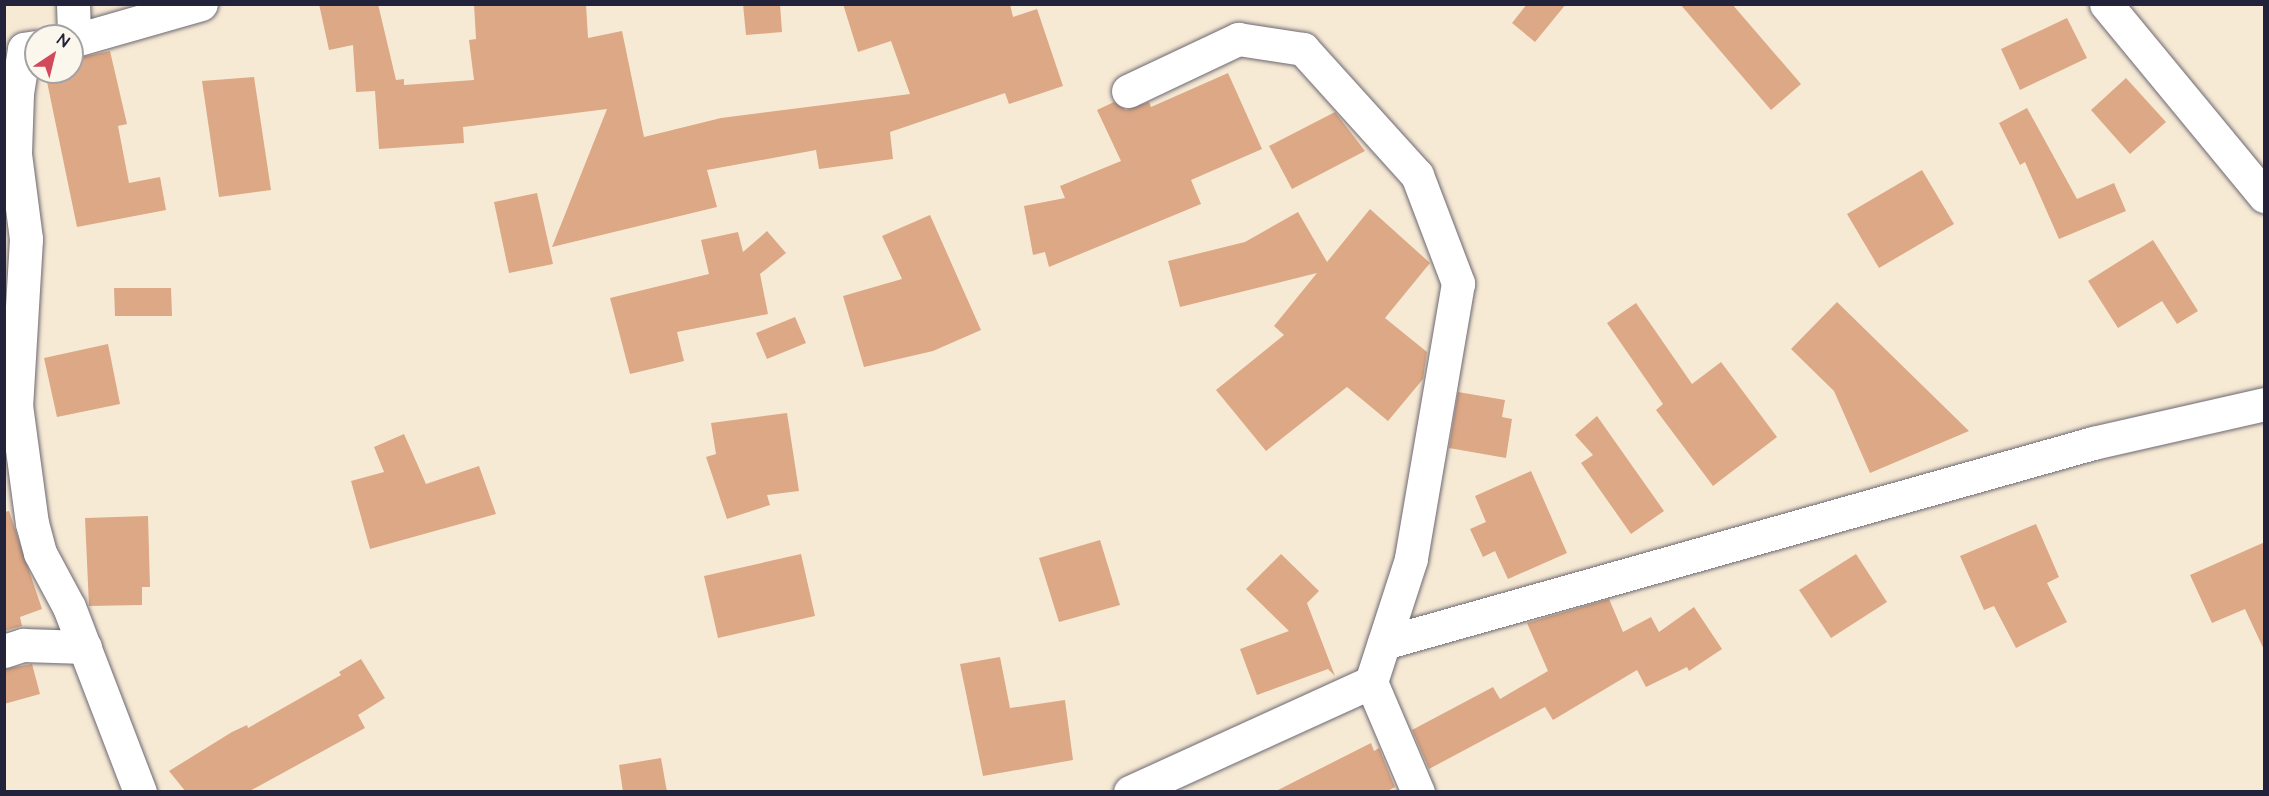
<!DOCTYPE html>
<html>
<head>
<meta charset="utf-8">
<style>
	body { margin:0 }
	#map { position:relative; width:2269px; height:796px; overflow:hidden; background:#f7ead5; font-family:"Architects Daughter",sans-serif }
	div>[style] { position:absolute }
	.building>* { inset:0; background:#dda885 }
	.roads { filter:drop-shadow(0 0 2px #6d6871) drop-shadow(0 0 2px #6d6871) }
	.minor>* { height:33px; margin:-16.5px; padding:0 16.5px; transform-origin:16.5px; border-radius:16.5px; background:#fff }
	span { translate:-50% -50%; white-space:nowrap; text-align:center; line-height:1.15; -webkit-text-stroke:6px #fbf7ec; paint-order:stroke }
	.frame { position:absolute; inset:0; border:6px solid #22223b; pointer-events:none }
	.north { position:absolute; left:24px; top:24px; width:60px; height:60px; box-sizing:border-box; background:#fbf7ec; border:2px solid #a4a2a5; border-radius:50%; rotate:35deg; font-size:16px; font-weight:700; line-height:24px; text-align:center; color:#22223b }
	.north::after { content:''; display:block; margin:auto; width:21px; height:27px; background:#d1495b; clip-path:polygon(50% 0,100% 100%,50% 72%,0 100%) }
</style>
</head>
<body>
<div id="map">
	<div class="building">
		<i style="clip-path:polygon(319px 4px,378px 4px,396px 80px,404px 79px,404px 85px,474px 80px,469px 40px,476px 39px,474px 4px,586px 4px,588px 38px,622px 31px,644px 137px,721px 118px,910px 94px,891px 41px,858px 52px,843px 4px,1010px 4px,1013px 17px,1037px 9px,1063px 86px,1009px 104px,1005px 93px,890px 132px,893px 159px,819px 169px,816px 150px,707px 170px,717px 207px,552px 247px,607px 109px,463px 127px,464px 143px,379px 149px,375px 91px,356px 92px,353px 45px,329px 50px)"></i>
		<i style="clip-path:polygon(743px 4px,780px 4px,782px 32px,746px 35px)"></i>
		<i style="clip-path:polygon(1527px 4px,1566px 4px,1535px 42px,1512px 23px)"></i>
		<i style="clip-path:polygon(1680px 4px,1732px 4px,1801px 84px,1771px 110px)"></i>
		<i style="clip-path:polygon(2067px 18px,2087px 58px,2020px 90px,2001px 49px)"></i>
		<i style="clip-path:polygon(110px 51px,127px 124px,118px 126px,129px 183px,160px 177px,166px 210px,77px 227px,45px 72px,72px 72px,72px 59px)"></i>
		<i style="clip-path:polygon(1228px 73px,1262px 149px,1191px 180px,1201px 204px,1049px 267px,1045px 252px,1033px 255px,1024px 206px,1065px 198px,1060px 186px,1121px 161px,1097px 110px,1114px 102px,1126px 110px,1149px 102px,1151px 107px)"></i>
		<i style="clip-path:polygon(254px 77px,271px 190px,219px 197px,202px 81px)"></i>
		<i style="clip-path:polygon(2126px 78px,2166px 122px,2130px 154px,2091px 110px)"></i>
		<i style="clip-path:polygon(2027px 108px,2077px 199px,2114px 183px,2126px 211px,2059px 239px,2025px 162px,2020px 165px,1999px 123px)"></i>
		<i style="clip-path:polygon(1335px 112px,1365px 151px,1292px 189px,1269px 146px)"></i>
		<i style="clip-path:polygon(1922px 170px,1954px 224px,1879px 268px,1847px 214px)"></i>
		<i style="clip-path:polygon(537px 193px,553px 264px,509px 273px,494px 202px)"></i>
		<i style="clip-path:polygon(1370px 209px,1430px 263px,1385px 318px,1427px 352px,1423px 379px,1388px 421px,1347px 387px,1266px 451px,1216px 390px,1284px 335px,1274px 326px,1317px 273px,1180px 307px,1168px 261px,1245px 242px,1298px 212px,1327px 262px)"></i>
		<i style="clip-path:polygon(930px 215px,981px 330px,933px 351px,864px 367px,843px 296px,902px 279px,882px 236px)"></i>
		<i style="clip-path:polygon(767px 231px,786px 253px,760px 274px,768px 314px,677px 332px,684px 361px,630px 374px,610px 298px,709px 274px,701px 240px,738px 232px,743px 252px)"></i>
		<i style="clip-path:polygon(2153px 240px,2198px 311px,2177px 324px,2162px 301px,2118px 328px,2088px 281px)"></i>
		<i style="clip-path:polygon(114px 288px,171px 288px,172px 316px,115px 316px)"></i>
		<i style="clip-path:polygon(1837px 302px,1969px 431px,1870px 473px,1834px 391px,1791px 349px)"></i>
		<i style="clip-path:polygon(1636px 303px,1692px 384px,1721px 362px,1777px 437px,1713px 486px,1656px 410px,1663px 404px,1607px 323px)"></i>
		<i style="clip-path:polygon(795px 317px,806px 343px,767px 359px,756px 333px)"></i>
		<i style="clip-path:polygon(108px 344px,120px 404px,57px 417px,44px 358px)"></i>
		<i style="clip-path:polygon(1458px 392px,1505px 400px,1502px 417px,1512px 419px,1506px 458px,1449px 448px)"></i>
		<i style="clip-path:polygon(787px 413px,799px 491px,767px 495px,770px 505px,727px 519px,706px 457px,716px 454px,711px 423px)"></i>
		<i style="clip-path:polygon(1597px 416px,1664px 511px,1631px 534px,1581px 463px,1593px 455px,1575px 435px)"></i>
		<i style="clip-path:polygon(404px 434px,426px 484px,479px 466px,496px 514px,370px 549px,351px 481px,384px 472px,374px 447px)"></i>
		<i style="clip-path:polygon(1531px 471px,1567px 553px,1508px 579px,1495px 551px,1483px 557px,1470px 529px,1486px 522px,1475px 496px)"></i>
		<i style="clip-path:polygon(9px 511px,42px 609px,20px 617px,22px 626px,4px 631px,4px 512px)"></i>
		<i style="clip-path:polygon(148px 516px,150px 587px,142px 587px,142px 605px,89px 606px,85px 518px)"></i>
		<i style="clip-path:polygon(2036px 524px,2059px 577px,2047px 583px,2067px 622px,2016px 648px,1994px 606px,1984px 610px,1960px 556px)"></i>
		<i style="clip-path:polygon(1100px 540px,1120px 605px,1059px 622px,1039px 558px)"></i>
		<i style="clip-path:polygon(2265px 542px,2265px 652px,2245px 609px,2212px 623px,2190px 575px)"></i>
		<i style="clip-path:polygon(801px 554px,815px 616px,718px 638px,704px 576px)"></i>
		<i style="clip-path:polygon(1281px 554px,1319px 591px,1307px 603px,1335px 676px,1328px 669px,1257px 695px,1240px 649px,1289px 631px,1246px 589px)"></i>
		<i style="clip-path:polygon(1856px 554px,1887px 602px,1831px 638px,1799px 590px)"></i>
		<i style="clip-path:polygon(1609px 599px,1623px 632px,1651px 617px,1659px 632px,1694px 607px,1722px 649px,1689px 671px,1687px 667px,1646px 687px,1637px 670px,1553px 720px,1545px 707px,1429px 769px,1412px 730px,1493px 687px,1500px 699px,1548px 671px,1527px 623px)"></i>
		<i style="clip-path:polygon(1000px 657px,1010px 708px,1065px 700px,1073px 760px,983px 776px,960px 664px)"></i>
		<i style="clip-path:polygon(361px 659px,385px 698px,358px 715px,365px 728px,248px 792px,186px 792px,169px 771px,232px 732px,247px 725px,248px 728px,341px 675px,339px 672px)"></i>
		<i style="clip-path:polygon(32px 664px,40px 694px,4px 704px,4px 669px)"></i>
		<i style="clip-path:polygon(1371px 743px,1374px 751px,1379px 748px,1395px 787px,1386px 792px,1274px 792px)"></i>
		<i style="clip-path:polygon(661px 758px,667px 792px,623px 792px,619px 765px)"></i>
	</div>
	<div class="roads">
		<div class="minor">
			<i style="left:73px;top:4px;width:37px;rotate:88deg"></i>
			<i style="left:2106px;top:4px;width:249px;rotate:50.5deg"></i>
			<i style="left:72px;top:41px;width:134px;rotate:-16deg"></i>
			<i style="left:36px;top:47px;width:12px;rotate:171deg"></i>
			<i style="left:24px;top:49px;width:45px;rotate:99deg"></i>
			<i style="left:17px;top:93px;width:61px;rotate:91.9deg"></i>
			<i style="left:15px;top:154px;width:86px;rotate:82.6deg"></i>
			<i style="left:26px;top:239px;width:166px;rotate:93.4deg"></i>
			<i style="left:16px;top:405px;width:119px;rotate:82.3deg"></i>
			<i style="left:32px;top:523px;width:31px;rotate:75deg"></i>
			<i style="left:40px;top:553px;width:61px;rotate:61.8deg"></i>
			<i style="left:69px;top:607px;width:198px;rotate:69deg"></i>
			<i style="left:1128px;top:91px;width:122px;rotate:-25.3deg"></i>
			<i style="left:1238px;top:39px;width:66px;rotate:8.7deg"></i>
			<i style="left:1303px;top:49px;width:170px;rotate:47.9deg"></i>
			<i style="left:1417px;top:175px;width:116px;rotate:69.2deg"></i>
			<i style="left:1458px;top:283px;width:280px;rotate:99.7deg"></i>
			<i style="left:1411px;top:559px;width:129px;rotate:108deg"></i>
			<i style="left:1371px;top:682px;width:120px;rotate:66.9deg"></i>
			<i style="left:1384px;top:643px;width:737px;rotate:-15.75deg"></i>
			<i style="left:2093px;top:443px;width:175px;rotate:-12.8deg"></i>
			<i style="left:4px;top:651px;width:20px;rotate:-18deg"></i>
			<i style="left:23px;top:645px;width:62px;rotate:1.8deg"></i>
			<i style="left:1130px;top:792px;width:265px;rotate:-24.5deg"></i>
		</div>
	</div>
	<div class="frame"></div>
	<div class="north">N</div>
</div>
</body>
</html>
